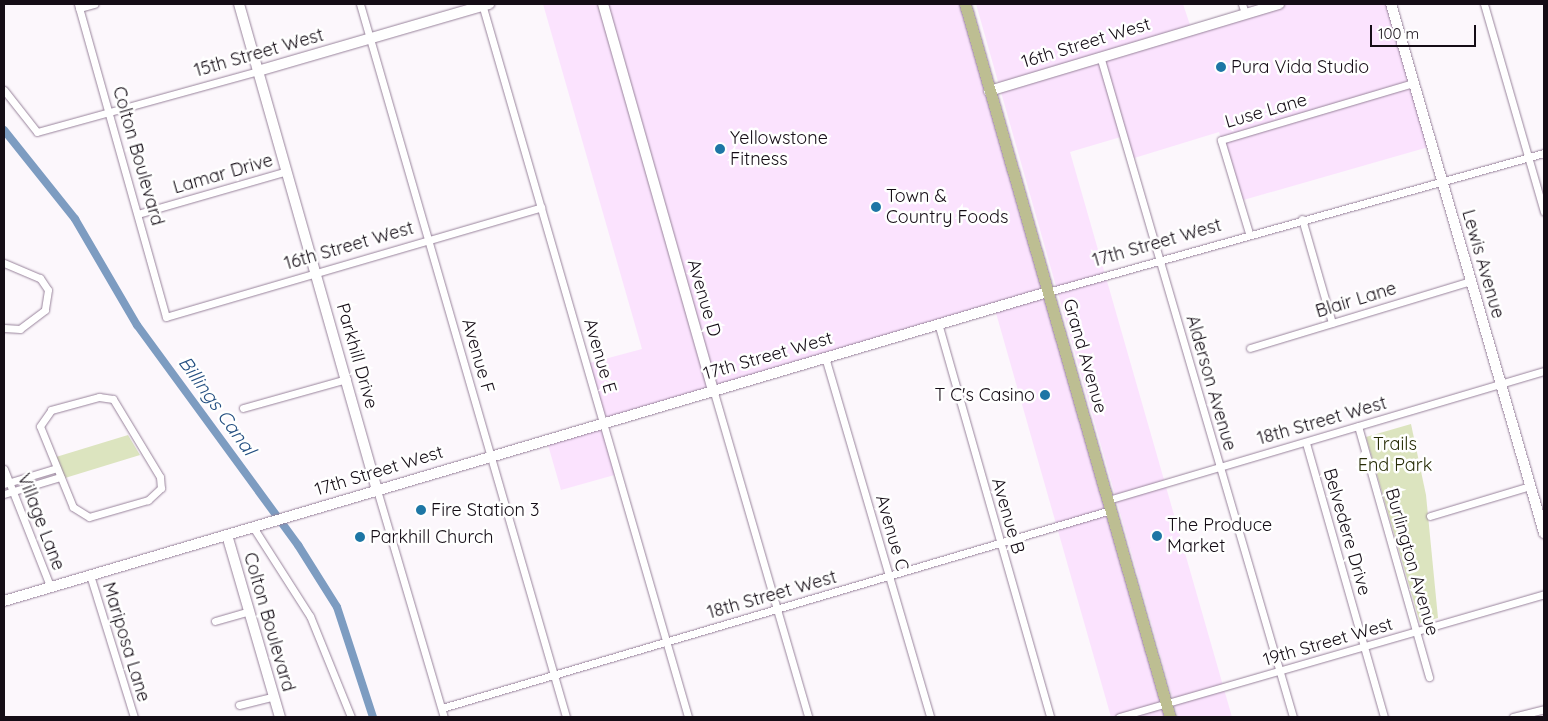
<!DOCTYPE html>
<html>
<head>
<meta charset="utf-8">
<style>
	body { margin:0 }
	#map { position:relative; width:1548px; height:721px; overflow:hidden; background:#fcf7fc; font-family:Quicksand,sans-serif }
	div>[style] { position:absolute }
	.built>* { inset:0; background:#fbe3fe }
	.green>* { inset:0; background:#dce4bf }
	.canal>* { height:8px; margin:-4px; padding:0 4px; transform-origin:4px; border-radius:4px; background:#7d9cc1 }
	.roads { filter:drop-shadow(0 0 1px #98839b) drop-shadow(0 0 1px #98839b) }
	.street>* { height:7px; margin:-3.5px; padding:0 3.5px; transform-origin:3.5px; border-radius:3.5px; background:#fff }
	.secondary>* { height:10px; margin:-5px; padding:0 5px; transform-origin:5px; border-radius:5px; background:#fff }
	.primary>* { height:11px; margin:-5.5px; padding:0 5.5px; transform-origin:5.5px; border-radius:5.5px; background:#bdbe92 }
	.dots>* { width:14px; height:14px; translate:-50% -50%; box-sizing:border-box; border:2px solid #fff; border-radius:50% }
	span { translate:-50% -50%; white-space:nowrap; text-align:center; line-height:1.15; -webkit-text-stroke:5px #fff; paint-order:stroke }
	.street-label { font-size:18px; color:#150d16 }
	.poi-label { font-size:18px; color:#150d16 }
	.left { translate:0 -50%; text-align:left }
	.right { translate:-100% -50%; text-align:right }
	.park-label { font-size:18px; color:#282d07 }
	.water-label { font-size:19px; color:#244f81; font-style:italic }
	.frame { position:absolute; inset:0; border:5px solid #150d16; pointer-events:none }
	.scale { position:absolute; left:1370px; top:25px; width:106px; height:22px; box-sizing:border-box; border:2px solid #150d16; border-top:0; padding-left:6px; font-size:15px; line-height:18px; white-space:nowrap; color:#150d16; -webkit-text-stroke:4px #fff; paint-order:stroke }
</style>
</head>
<body>
<div id="map">
	<div class="built">
		<i style="clip-path:polygon(543px 4px,965px 4px,1170px 717px,1111px 717px,994px 306px,603px 422px,618px 474px,561px 490px,546px 438px,603px 421px,586px 364px,642px 349px)"></i>
		<i style="clip-path:polygon(976px 4px,1183px 4px,1191px 28px,1280px 4px,1392px 4px,1432px 146px,1240px 201px,1219px 132px,1131px 159px,1124px 136px,1070px 152px,1232px 717px,1178px 717px)"></i>
	</div>
	<div class="green">
		<i style="clip-path:polygon(1411px 424px,1426px 495px,1438px 618px,1420px 623px,1366px 437px)"></i>
		<i style="clip-path:polygon(128px 435px,140px 455px,65px 478px,56px 457px)"></i>
	</div>
	<div class="canal">
		<i style="left:4px;top:130px;width:114px;rotate:51.4deg"></i>
		<i style="left:75px;top:219px;width:123px;rotate:59.7deg"></i>
		<i style="left:137px;top:325px;width:273px;rotate:53.8deg"></i>
		<i style="left:298px;top:545px;width:73px;rotate:57.8deg"></i>
		<i style="left:337px;top:607px;width:116px;rotate:71.9deg"></i>
	</div>
	<div class="roads">
		<div class="street">
			<i style="left:78px;top:4px;width:325px;rotate:74.3deg"></i>
			<i style="left:166px;top:317px;width:391px;rotate:-16.3deg"></i>
			<i style="left:360px;top:4px;width:742px;rotate:73.88deg"></i>
			<i style="left:482px;top:4px;width:742px;rotate:73.88deg"></i>
			<i style="left:1242px;top:4px;width:9px;rotate:72deg"></i>
			<i style="left:1484px;top:4px;width:216px;rotate:73.9deg"></i>
			<i style="left:79px;top:8px;width:16px;rotate:-15deg"></i>
			<i style="left:1100px;top:56px;width:689px;rotate:73.72deg"></i>
			<i style="left:4px;top:90px;width:53px;rotate:51.8deg"></i>
			<i style="left:37px;top:132px;width:229px;rotate:-15.4deg"></i>
			<i style="left:138px;top:214px;width:155px;rotate:-16.1deg"></i>
			<i style="left:1302px;top:219px;width:108px;rotate:73.9deg"></i>
			<i style="left:1249px;top:233px;width:97px;rotate:-106.8deg"></i>
			<i style="left:1221px;top:140px;width:200px;rotate:-16.5deg"></i>
			<i style="left:4px;top:263px;width:39px;rotate:23deg"></i>
			<i style="left:40px;top:278px;width:14px;rotate:56deg"></i>
			<i style="left:48px;top:290px;width:20px;rotate:99deg"></i>
			<i style="left:45px;top:310px;width:31px;rotate:143deg"></i>
			<i style="left:20px;top:329px;width:16px;rotate:-176deg"></i>
			<i style="left:1048px;top:292px;width:515px;rotate:-15.66deg"></i>
			<i style="left:938px;top:323px;width:410px;rotate:74.1deg"></i>
			<i style="left:1250px;top:348px;width:231px;rotate:-16.9deg"></i>
			<i style="left:825px;top:357px;width:375px;rotate:73.7deg"></i>
			<i style="left:713px;top:389px;width:341px;rotate:73.8deg"></i>
			<i style="left:99px;top:397px;width:14px;rotate:8deg"></i>
			<i style="left:113px;top:399px;width:91px;rotate:58.9deg"></i>
			<i style="left:160px;top:477px;width:11px;rotate:85deg"></i>
			<i style="left:161px;top:488px;width:18px;rotate:137deg"></i>
			<i style="left:148px;top:500px;width:61px;rotate:163.9deg"></i>
			<i style="left:89px;top:517px;width:19px;rotate:-148deg"></i>
			<i style="left:73px;top:507px;width:87px;rotate:-112.2deg"></i>
			<i style="left:40px;top:426px;width:19px;rotate:-55deg"></i>
			<i style="left:51px;top:410px;width:50px;rotate:-15.2deg"></i>
			<i style="left:243px;top:408px;width:108px;rotate:-15.6deg"></i>
			<i style="left:1358px;top:426px;width:261px;rotate:74.2deg"></i>
			<i style="left:1306px;top:443px;width:285px;rotate:74.1deg"></i>
			<i style="left:4px;top:469px;width:126px;rotate:68.5deg"></i>
			<i style="left:4px;top:484px;width:55px;rotate:-16.8deg"></i>
			<i style="left:377px;top:490px;width:237px;rotate:73.6deg"></i>
			<i style="left:4px;top:494px;width:59px;rotate:-16.9deg"></i>
			<i style="left:1108px;top:500px;width:455px;rotate:-16.5deg"></i>
			<i style="left:1430px;top:516px;width:104px;rotate:-16.7deg"></i>
			<i style="left:253px;top:527px;width:106px;rotate:57.4deg"></i>
			<i style="left:310px;top:616px;width:109px;rotate:67.9deg"></i>
			<i style="left:90px;top:575px;width:149px;rotate:72.8deg"></i>
			<i style="left:215px;top:621px;width:35px;rotate:-16deg"></i>
			<i style="left:239px;top:705px;width:36px;rotate:-14deg"></i>
			<i style="left:442px;top:708px;width:698px;rotate:-16.49deg"></i>
			<i style="left:1119px;top:717px;width:442px;rotate:-16.1deg"></i>
			<i style="left:1513px;top:717px;width:32px;rotate:-14deg"></i>
		</div>
		<div class="secondary">
			<i style="left:239px;top:4px;width:505px;rotate:74.15deg"></i>
			<i style="left:603px;top:4px;width:400px;rotate:74.1deg"></i>
			<i style="left:1391px;top:4px;width:551px;rotate:73.87deg"></i>
			<i style="left:258px;top:71px;width:241px;rotate:-16.2deg"></i>
			<i style="left:989px;top:91px;width:303px;rotate:-16.7deg"></i>
			<i style="left:227px;top:535px;width:190px;rotate:73.8deg"></i>
			<i style="left:4px;top:601px;width:1089px;rotate:-16.49deg"></i>
		</div>
		<div class="primary">
			<i style="left:965px;top:4px;width:742px;rotate:73.96deg"></i>
		</div>
	</div>
	<div class="dots">
		<i style="left:1221px;top:67px;background:#1d76a5"></i>
		<i style="left:720px;top:149px;background:#1d76a5"></i>
		<i style="left:876px;top:207px;background:#1d76a5"></i>
		<i style="left:1045px;top:395px;background:#1d76a5"></i>
		<i style="left:421px;top:510px;background:#1d76a5"></i>
		<i style="left:1157px;top:536px;background:#1d76a5"></i>
		<i style="left:360px;top:537px;background:#1d76a5"></i>
	</div>
	<div class="street-label">
		<span style="left:1086px;top:43px;rotate:-17deg">16th Street West</span>
		<span style="left:259px;top:53px;rotate:-16deg">15th Street West</span>
		<span style="left:1266px;top:111px;rotate:-16deg">Luse Lane</span>
		<span style="left:138px;top:156px;rotate:74deg">Colton Boulevard</span>
		<span style="left:223px;top:174px;rotate:-16deg">Lamar Drive</span>
		<span style="left:1157px;top:243px;rotate:-16deg">17th Street West</span>
		<span style="left:349px;top:246px;rotate:-16deg">16th Street West</span>
		<span style="left:1483px;top:264px;rotate:74deg">Lewis Avenue</span>
		<span style="left:704px;top:298px;rotate:74deg">Avenue D</span>
		<span style="left:1356px;top:300px;rotate:-17deg">Blair Lane</span>
		<span style="left:357px;top:356px;rotate:74deg">Parkhill Drive</span>
		<span style="left:478px;top:356px;rotate:74deg">Avenue F</span>
		<span style="left:600px;top:356px;rotate:74deg">Avenue E</span>
		<span style="left:768px;top:356px;rotate:-16deg">17th Street West</span>
		<span style="left:1085px;top:356px;rotate:74deg">Grand Avenue</span>
		<span style="left:1211px;top:383px;rotate:74deg">Alderson Avenue</span>
		<span style="left:1322px;top:421px;rotate:-16deg">18th Street West</span>
		<span style="left:379px;top:471px;rotate:-17deg">17th Street West</span>
		<span style="left:1008px;top:516px;rotate:74deg">Avenue B</span>
		<span style="left:41px;top:522px;rotate:69deg">Village Lane</span>
		<span style="left:1347px;top:532px;rotate:74deg">Belvedere Drive</span>
		<span style="left:892px;top:533px;rotate:74deg">Avenue C</span>
		<span style="left:1412px;top:562px;rotate:74deg">Burlington Avenue</span>
		<span style="left:772px;top:595px;rotate:-16deg">18th Street West</span>
		<span style="left:269px;top:622px;rotate:74deg">Colton Boulevard</span>
		<span style="left:126px;top:642px;rotate:73deg">Mariposa Lane</span>
		<span style="left:1328px;top:642px;rotate:-16deg">19th Street West</span>
	</div>
	<div class="poi-label">
		<span class="left" style="left:1231px;top:67px">Pura Vida Studio</span>
		<span class="left" style="left:730px;top:149px">Yellowstone<br>Fitness</span>
		<span class="left" style="left:886px;top:207px">Town &amp;<br>Country Foods</span>
		<span class="right" style="left:1035px;top:395px">T C's Casino</span>
		<span class="left" style="left:431px;top:510px">Fire Station 3</span>
		<span class="left" style="left:1167px;top:536px">The Produce<br>Market</span>
		<span class="left" style="left:370px;top:537px">Parkhill Church</span>
	</div>
	<div class="park-label">
		<span style="left:1395px;top:455px">Trails<br>End Park</span>
	</div>
	<div class="water-label">
		<span style="left:217px;top:406px;rotate:54deg">Billings Canal</span>
	</div>
	<div class="frame"></div>
	<div class="scale">100 m</div>
</div>
</body>
</html>
